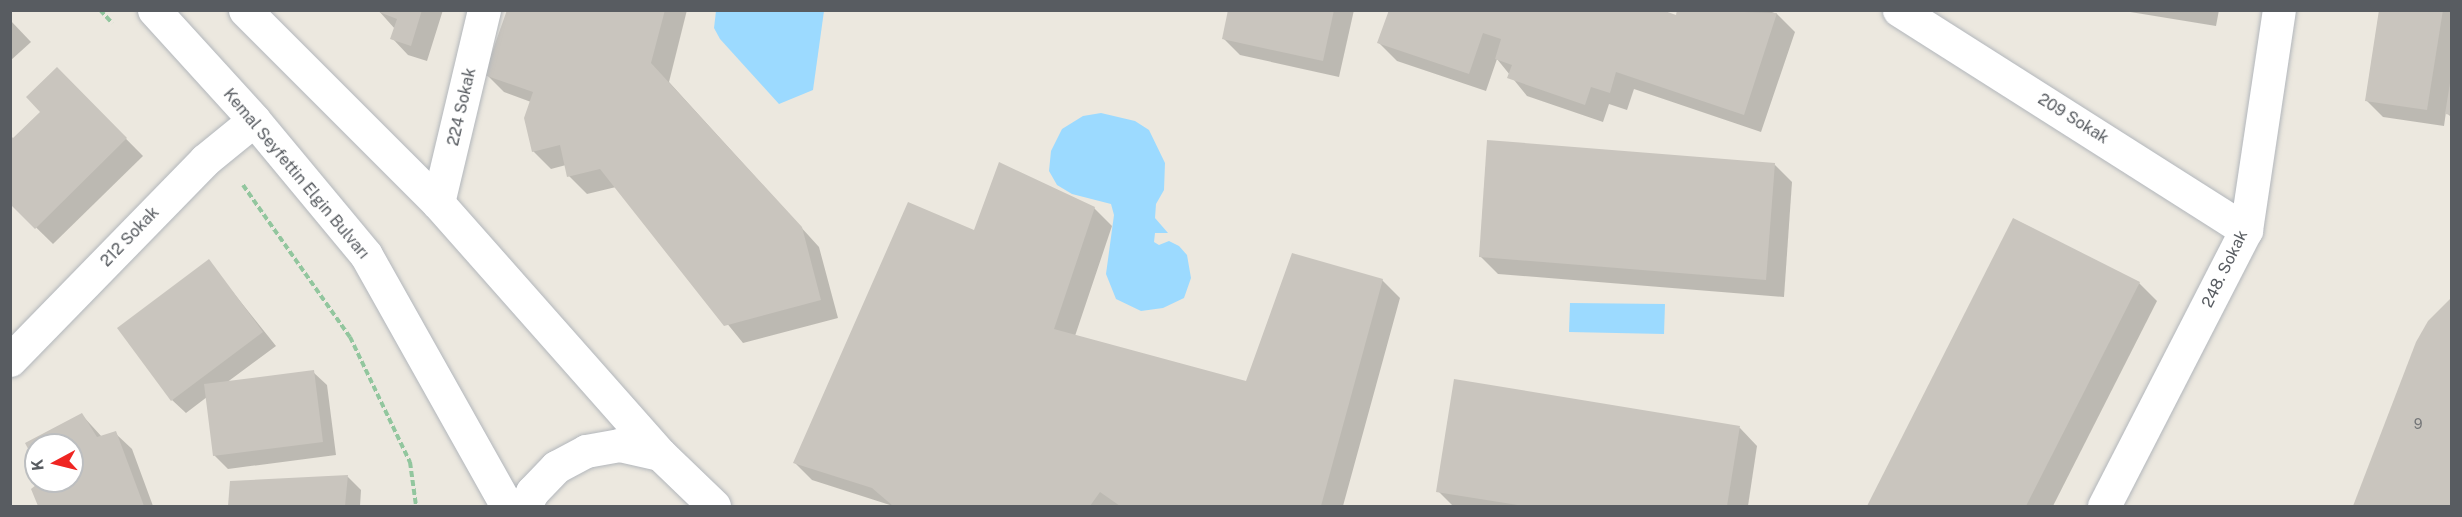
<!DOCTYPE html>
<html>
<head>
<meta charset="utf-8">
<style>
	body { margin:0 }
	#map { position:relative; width:2462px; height:517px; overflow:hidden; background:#ece8df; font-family:"Public Sans",sans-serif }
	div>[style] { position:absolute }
	.water>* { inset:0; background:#9cdaff }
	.shadow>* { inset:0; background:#0003 }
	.building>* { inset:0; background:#c9c5be }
	.path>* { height:4px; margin-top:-2px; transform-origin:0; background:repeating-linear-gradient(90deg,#92c69e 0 6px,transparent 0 9px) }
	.roads { filter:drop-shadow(0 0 2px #b2b6bb) drop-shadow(0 0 2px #b2b6bb) }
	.street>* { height:33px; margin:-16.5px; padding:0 16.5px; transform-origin:16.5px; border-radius:16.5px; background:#fff }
	.secondary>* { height:33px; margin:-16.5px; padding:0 16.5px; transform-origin:16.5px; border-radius:16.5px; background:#fff }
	span { translate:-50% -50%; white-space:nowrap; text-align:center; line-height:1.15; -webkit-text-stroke:4.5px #fff; paint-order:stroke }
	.number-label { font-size:14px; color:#747678 }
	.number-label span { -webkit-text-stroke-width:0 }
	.street-label { font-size:16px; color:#585c61 }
	.frame { position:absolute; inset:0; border:12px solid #585c61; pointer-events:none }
	.north { position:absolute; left:24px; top:433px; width:60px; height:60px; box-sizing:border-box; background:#fff; border:2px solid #bcbec0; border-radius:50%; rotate:263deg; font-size:16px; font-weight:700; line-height:24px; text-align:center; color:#585c61 }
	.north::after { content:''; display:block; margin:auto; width:21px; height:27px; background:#ef2522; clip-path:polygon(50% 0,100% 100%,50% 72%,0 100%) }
</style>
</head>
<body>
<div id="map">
	<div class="water">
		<i style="clip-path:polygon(716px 11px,824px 11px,813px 90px,779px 104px,720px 39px,714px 28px)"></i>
		<i style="clip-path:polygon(1101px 113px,1135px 121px,1149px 130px,1165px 163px,1164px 190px,1156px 204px,1155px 218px,1168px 233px,1155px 233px,1154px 242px,1159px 245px,1169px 241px,1179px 246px,1187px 255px,1191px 278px,1184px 298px,1163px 308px,1141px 311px,1116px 299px,1106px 274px,1114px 215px,1111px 204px,1072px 194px,1057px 185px,1049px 171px,1051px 151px,1062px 129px,1083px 116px)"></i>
		<i style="clip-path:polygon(1570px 303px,1665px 304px,1664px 334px,1569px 332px)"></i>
	</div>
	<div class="shadow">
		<i style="clip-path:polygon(378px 10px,443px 10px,427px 61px,408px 55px,392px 38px,395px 29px)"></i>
		<i style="clip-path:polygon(508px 10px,687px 10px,669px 82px,819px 247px,838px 318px,743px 343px,616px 187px,587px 194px,569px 176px,566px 165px,551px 169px,533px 151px,531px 102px,504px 92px,486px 74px)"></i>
		<i style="clip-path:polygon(1230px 10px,1354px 10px,1339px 77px,1240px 55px,1223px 38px)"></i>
		<i style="clip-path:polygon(1390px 10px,1677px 17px,1679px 10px,1767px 10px,1777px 14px,1795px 32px,1761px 132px,1634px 89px,1627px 110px,1609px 104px,1603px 122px,1527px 96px,1497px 59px,1486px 91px,1397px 61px,1379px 43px)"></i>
		<i style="clip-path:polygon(2118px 10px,2219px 10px,2216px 26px)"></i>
		<i style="clip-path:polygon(2381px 10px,2452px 10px,2452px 118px,2446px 112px,2444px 126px,2383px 117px,2366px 100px)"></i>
		<i style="clip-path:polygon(10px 20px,31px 42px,10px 61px)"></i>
		<i style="clip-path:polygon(57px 69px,143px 156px,53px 244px,10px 202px)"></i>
		<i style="clip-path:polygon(1775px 165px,1792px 182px,1784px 297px,1498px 274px,1480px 256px)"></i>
		<i style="clip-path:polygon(1094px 208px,1112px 226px,1075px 336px,1247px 383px,1382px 280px,1400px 298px,1343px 506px,893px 506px,812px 480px,794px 462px,975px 232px)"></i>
		<i style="clip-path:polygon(2014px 220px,2139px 283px,2157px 301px,2053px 506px,1869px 506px)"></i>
		<i style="clip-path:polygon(208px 261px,276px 346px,226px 383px,313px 372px,327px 385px,336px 455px,228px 469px,214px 455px,207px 397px,186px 413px,172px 400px)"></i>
		<i style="clip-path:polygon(2452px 302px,2452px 506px,2355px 506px,2417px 343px)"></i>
		<i style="clip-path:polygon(82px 415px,102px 437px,115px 433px,132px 449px,153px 506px,39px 506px,33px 490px,44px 481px,72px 481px,72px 445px,36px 445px,36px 461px,27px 444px)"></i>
		<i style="clip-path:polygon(1740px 428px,1757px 446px,1748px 506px,1453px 506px,1438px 491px)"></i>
		<i style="clip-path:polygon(348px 477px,361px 490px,360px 506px,230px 506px,231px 482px)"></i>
	</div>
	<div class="building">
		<i style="clip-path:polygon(374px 10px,422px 10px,411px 46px,390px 39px,397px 19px)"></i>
		<i style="clip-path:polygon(507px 10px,665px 10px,651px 63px,802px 227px,821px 300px,724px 326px,600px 169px,567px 177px,560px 145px,532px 152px,524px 118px,533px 92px,484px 75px)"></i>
		<i style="clip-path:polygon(1228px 10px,1334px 10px,1323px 61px,1222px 39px)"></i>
		<i style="clip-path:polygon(1389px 10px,1662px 10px,1676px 15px,1677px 10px,1777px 13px,1744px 115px,1616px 72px,1610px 93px,1591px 87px,1585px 105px,1507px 78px,1512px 65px,1495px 59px,1501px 39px,1483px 33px,1469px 74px,1377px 43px)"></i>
		<i style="clip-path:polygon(2379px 10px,2443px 10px,2427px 110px,2365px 101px)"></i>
		<i style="clip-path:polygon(57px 67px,127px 138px,35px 229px,10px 204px,10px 135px,13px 138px,40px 112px,26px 97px)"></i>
		<i style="clip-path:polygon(2450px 83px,2452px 83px,2452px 115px,2445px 114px)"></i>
		<i style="clip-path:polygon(1487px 140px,1775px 163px,1766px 280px,1479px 257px)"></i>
		<i style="clip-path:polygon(999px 162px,1095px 207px,1054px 329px,1246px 381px,1292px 253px,1383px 279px,1321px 506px,1120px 506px,1100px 492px,1090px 506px,893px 506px,872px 488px,793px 463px,908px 202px,974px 230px)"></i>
		<i style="clip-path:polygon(2013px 218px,2140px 282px,2026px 506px,1867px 506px)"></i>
		<i style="clip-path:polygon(209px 259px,263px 332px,171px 401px,117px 328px)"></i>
		<i style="clip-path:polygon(2452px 297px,2452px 506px,2353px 506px,2416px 342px,2428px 321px)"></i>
		<i style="clip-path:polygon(314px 370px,323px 442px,213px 456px,204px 384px)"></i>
		<i style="clip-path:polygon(1454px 379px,1740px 426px,1727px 506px,1524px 506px,1436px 492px)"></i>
		<i style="clip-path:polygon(82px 413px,97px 437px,116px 431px,144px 506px,38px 506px,31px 489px,41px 481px,72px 481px,72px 445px,36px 445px,36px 464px,25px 443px)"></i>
		<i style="clip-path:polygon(348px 475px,345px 506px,228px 506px,230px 481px)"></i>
	</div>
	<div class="path">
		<i style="left:100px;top:10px;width:18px;rotate:47deg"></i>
		<i style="left:243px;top:185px;width:186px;rotate:54.9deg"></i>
		<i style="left:350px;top:337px;width:139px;rotate:64.4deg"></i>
		<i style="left:410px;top:462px;width:44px;rotate:82.2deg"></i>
	</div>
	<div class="roads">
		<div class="street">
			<i style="left:1899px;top:10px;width:411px;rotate:32.4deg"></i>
			<i style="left:438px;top:203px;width:198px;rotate:-76.6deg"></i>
			<i style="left:10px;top:360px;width:279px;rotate:-45.7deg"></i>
			<i style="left:205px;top:160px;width:63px;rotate:-39.2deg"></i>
			<i style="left:2104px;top:506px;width:310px;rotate:-62.8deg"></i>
			<i style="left:2246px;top:230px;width:222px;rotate:-81.5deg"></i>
		</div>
		<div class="secondary">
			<i style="left:154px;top:10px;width:149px;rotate:47.7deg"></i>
			<i style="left:254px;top:120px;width:175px;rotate:50.3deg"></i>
			<i style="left:366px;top:255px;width:288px;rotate:60.7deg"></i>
			<i style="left:245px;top:10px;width:273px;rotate:45deg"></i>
			<i style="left:438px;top:203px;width:335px;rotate:48.5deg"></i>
			<i style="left:525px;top:506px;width:16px;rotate:-63deg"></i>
			<i style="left:532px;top:492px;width:35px;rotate:-46deg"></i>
			<i style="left:556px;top:467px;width:34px;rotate:-28deg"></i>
			<i style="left:586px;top:451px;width:34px;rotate:-10deg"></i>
			<i style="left:619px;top:445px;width:42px;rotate:12.4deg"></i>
			<i style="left:660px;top:454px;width:75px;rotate:43.9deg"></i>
		</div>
	</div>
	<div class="number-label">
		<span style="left:2418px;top:424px">9</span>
	</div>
	<div class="street-label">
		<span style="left:462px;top:107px;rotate:-77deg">224 Sokak</span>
		<span style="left:2073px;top:119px;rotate:32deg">209 Sokak</span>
		<span style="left:296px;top:174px;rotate:50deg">Kemal Seyfettin Elgin Bulvarı</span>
		<span style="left:130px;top:237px;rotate:-46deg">212 Sokak</span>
		<span style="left:2225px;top:269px;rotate:-64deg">248. Sokak</span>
	</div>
	<div class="frame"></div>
	<div class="north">K</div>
</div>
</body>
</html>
